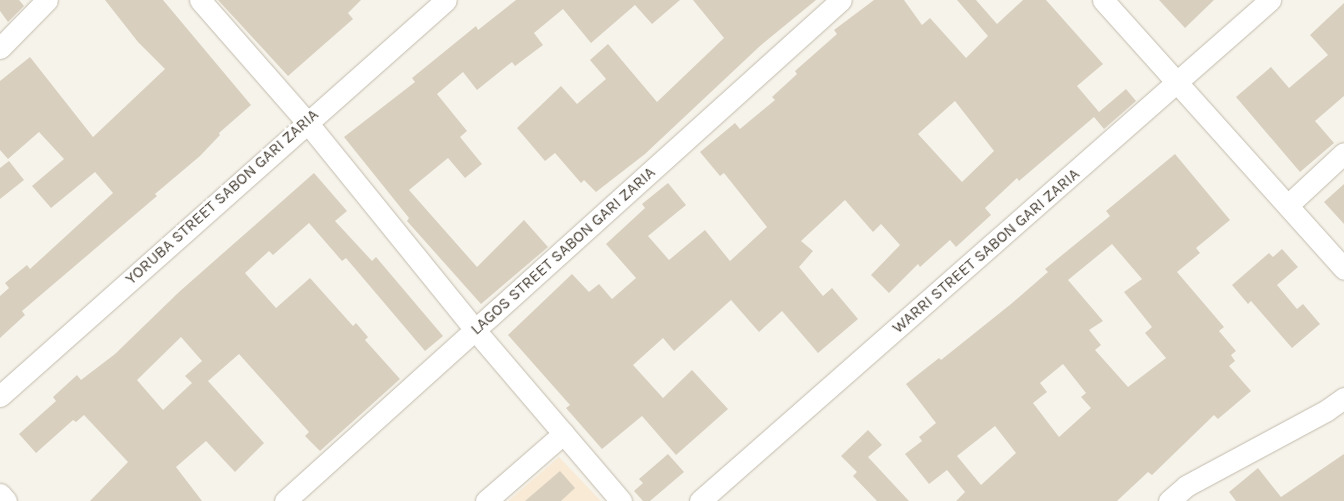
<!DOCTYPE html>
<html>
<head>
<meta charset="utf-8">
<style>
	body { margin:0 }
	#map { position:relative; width:1344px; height:501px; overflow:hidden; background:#f6f3eb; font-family:Karla,sans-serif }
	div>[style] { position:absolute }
	.commercial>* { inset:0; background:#f8ead5 }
	.building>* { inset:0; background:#d8cfbf }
	.roads { filter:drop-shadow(0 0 1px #c2bbac) drop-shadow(0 0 1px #c2bbac) }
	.street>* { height:21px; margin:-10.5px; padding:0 10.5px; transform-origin:10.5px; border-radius:10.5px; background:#fff }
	span { translate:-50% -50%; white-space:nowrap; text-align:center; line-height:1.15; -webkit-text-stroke:4.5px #fff; paint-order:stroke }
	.street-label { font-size:16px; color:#4b4338 }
</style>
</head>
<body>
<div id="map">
	<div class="commercial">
		<i style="clip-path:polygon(559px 457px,601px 501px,508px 501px)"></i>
	</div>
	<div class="building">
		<i style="clip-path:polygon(0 0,19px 0,24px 6px,8px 22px,0 11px)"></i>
		<i style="clip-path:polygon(105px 0,163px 0,251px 105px,219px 133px,220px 135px,200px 156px,155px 194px,157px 196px,22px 311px,25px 315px,0 338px,0 296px,9px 288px,5px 283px,27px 265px,30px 269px,113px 193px,95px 172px,51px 208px,32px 186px,64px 159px,39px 132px,8px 159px,0 150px,0 81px,30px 57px,93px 137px,165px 69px,138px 42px)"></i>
		<i style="clip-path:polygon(218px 0,361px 0,348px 13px,353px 19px,288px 76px)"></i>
		<i style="clip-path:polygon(516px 0,680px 0,652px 24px,635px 5px,591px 43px,563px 9px,534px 33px,543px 45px,515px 66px,512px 62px,477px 90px,463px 72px,437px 94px,467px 131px,460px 137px,482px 164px,465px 178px,448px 158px,409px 190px,477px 267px,524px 220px,548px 247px,481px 304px,407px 221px,409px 218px,344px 137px,415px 82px,412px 78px,476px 26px,478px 30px)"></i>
		<i style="clip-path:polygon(693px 0,816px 0,760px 46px,645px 154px,596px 192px,584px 180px,581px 183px,555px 153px,545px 161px,517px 128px,561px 86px,577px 104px,606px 79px,590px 60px,608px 44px,657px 102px,724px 38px)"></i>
		<i style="clip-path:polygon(evenodd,874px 0,904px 0,922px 25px,930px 18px,966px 58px,988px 36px,957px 0,976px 0,997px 24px,1023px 0,1046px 0,1103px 64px,1077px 86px,1099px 112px,1126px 89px,1136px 101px,1104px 129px,1094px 117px,1019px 181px,1017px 178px,985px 208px,991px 215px,956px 247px,950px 240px,920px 267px,918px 264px,889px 293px,871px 275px,900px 245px,881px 224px,873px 232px,845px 200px,801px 241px,813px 251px,799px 267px,823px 296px,832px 288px,858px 319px,818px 353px,782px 311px,759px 332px,731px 300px,674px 351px,663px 338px,633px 365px,663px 398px,692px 370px,728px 409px,676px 455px,642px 416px,602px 449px,566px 408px,570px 405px,508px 335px,572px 274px,589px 292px,599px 284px,612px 299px,636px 278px,606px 244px,645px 208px,642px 204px,668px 183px,686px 205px,648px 236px,669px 260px,705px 230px,730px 261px,767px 227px,724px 173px,720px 176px,700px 152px,735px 123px,740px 129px,775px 100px,772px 97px,797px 74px,795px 71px,837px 34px,834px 30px,874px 0,955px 101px,994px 151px,962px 182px,918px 134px,955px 101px)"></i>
		<i style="clip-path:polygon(1159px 0,1214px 0,1185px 28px)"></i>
		<i style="clip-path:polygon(1344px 3px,1344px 96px,1315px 121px,1334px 143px,1300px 172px,1236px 97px,1271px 67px,1289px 88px,1328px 55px,1310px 35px)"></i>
		<i style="clip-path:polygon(evenodd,1175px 154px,1230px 220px,1196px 248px,1200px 253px,1177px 272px,1224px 327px,1219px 331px,1236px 351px,1231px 355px,1235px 361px,1229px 366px,1251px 391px,1218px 419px,1214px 415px,1152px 475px,1148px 472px,1117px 501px,956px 501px,965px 492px,947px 470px,929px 484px,905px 454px,922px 441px,919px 437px,936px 423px,906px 384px,939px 358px,941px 360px,1011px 304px,1048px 272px,1045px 269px,1110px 216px,1106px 211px,1175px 154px,1112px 244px,1142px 279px,1124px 292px,1152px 327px,1145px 333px,1166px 358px,1128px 387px,1095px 350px,1101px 345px,1089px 330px,1103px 321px,1068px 280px,1112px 244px,1175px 154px,1063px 364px,1086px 393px,1081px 397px,1091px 408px,1059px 437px,1033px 403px,1047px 392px,1040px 383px,1063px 364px,1175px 154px,995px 426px,1016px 453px,981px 485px,957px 456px,995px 426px)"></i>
		<i style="clip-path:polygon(9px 161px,24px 180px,0 199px,0 168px)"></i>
		<i style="clip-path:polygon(evenodd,314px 173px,347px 211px,335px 221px,372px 261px,376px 257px,443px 336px,425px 351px,346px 258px,342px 261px,309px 223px,273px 255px,269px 251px,245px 273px,276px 308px,310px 278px,353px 326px,356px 323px,368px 337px,365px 340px,400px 379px,320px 451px,305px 436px,309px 432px,239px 354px,208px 381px,264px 443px,235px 472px,206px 441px,176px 467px,202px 501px,90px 501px,128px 462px,84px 415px,76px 422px,73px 420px,36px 453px,19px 434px,56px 401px,53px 397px,77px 375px,81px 380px,115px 354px,179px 292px,314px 173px,181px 337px,202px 361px,185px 376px,192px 383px,163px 410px,137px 380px,181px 337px)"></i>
		<i style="clip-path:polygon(1344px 184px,1344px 224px,1324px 202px)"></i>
		<i style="clip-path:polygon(1282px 249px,1298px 267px,1277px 285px,1297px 309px,1303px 304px,1320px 324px,1292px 348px,1251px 301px,1248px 304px,1232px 285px,1269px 253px,1273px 257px)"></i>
		<i style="clip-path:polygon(868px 430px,882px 445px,868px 457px,909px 501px,877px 501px,853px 476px,857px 472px,841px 456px)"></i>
		<i style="clip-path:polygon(668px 454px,684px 472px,650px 501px,643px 501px,634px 491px,643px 483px,639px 479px)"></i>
		<i style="clip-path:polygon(1344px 454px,1344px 501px,1236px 501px,1229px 492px,1258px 468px,1281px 497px)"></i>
		<i style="clip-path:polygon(560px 471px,575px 488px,561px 501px,525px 501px)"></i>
	</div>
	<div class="roads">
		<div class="street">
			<i style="left:200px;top:0;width:161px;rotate:48.8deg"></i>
			<i style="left:306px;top:121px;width:269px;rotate:51deg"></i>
			<i style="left:475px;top:330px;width:225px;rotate:49.5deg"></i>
			<i style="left:1103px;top:0;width:361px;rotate:48.1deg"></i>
			<i style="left:0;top:48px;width:67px;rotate:-45.6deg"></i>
			<i style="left:1288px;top:205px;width:76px;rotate:-42.9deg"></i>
			<i style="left:0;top:396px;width:596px;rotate:-41.6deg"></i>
			<i style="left:0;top:494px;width:9px;rotate:49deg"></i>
			<i style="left:285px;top:501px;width:748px;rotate:-42.02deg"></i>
			<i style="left:486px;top:501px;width:103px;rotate:-41.1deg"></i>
			<i style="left:700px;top:501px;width:759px;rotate:-41.31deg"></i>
			<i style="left:1169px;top:501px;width:23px;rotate:-41deg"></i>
			<i style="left:1186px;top:486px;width:160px;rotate:-28.3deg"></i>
			<i style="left:1327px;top:410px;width:21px;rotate:-35deg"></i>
		</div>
	</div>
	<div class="street-label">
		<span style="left:222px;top:197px;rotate:-42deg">YORUBA STREET SABON GARI ZARIA</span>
		<span style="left:563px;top:251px;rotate:-42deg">LAGOS STREET SABON GARI ZARIA</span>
		<span style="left:986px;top:251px;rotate:-41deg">WARRI STREET SABON GARI ZARIA</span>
	</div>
</div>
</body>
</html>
